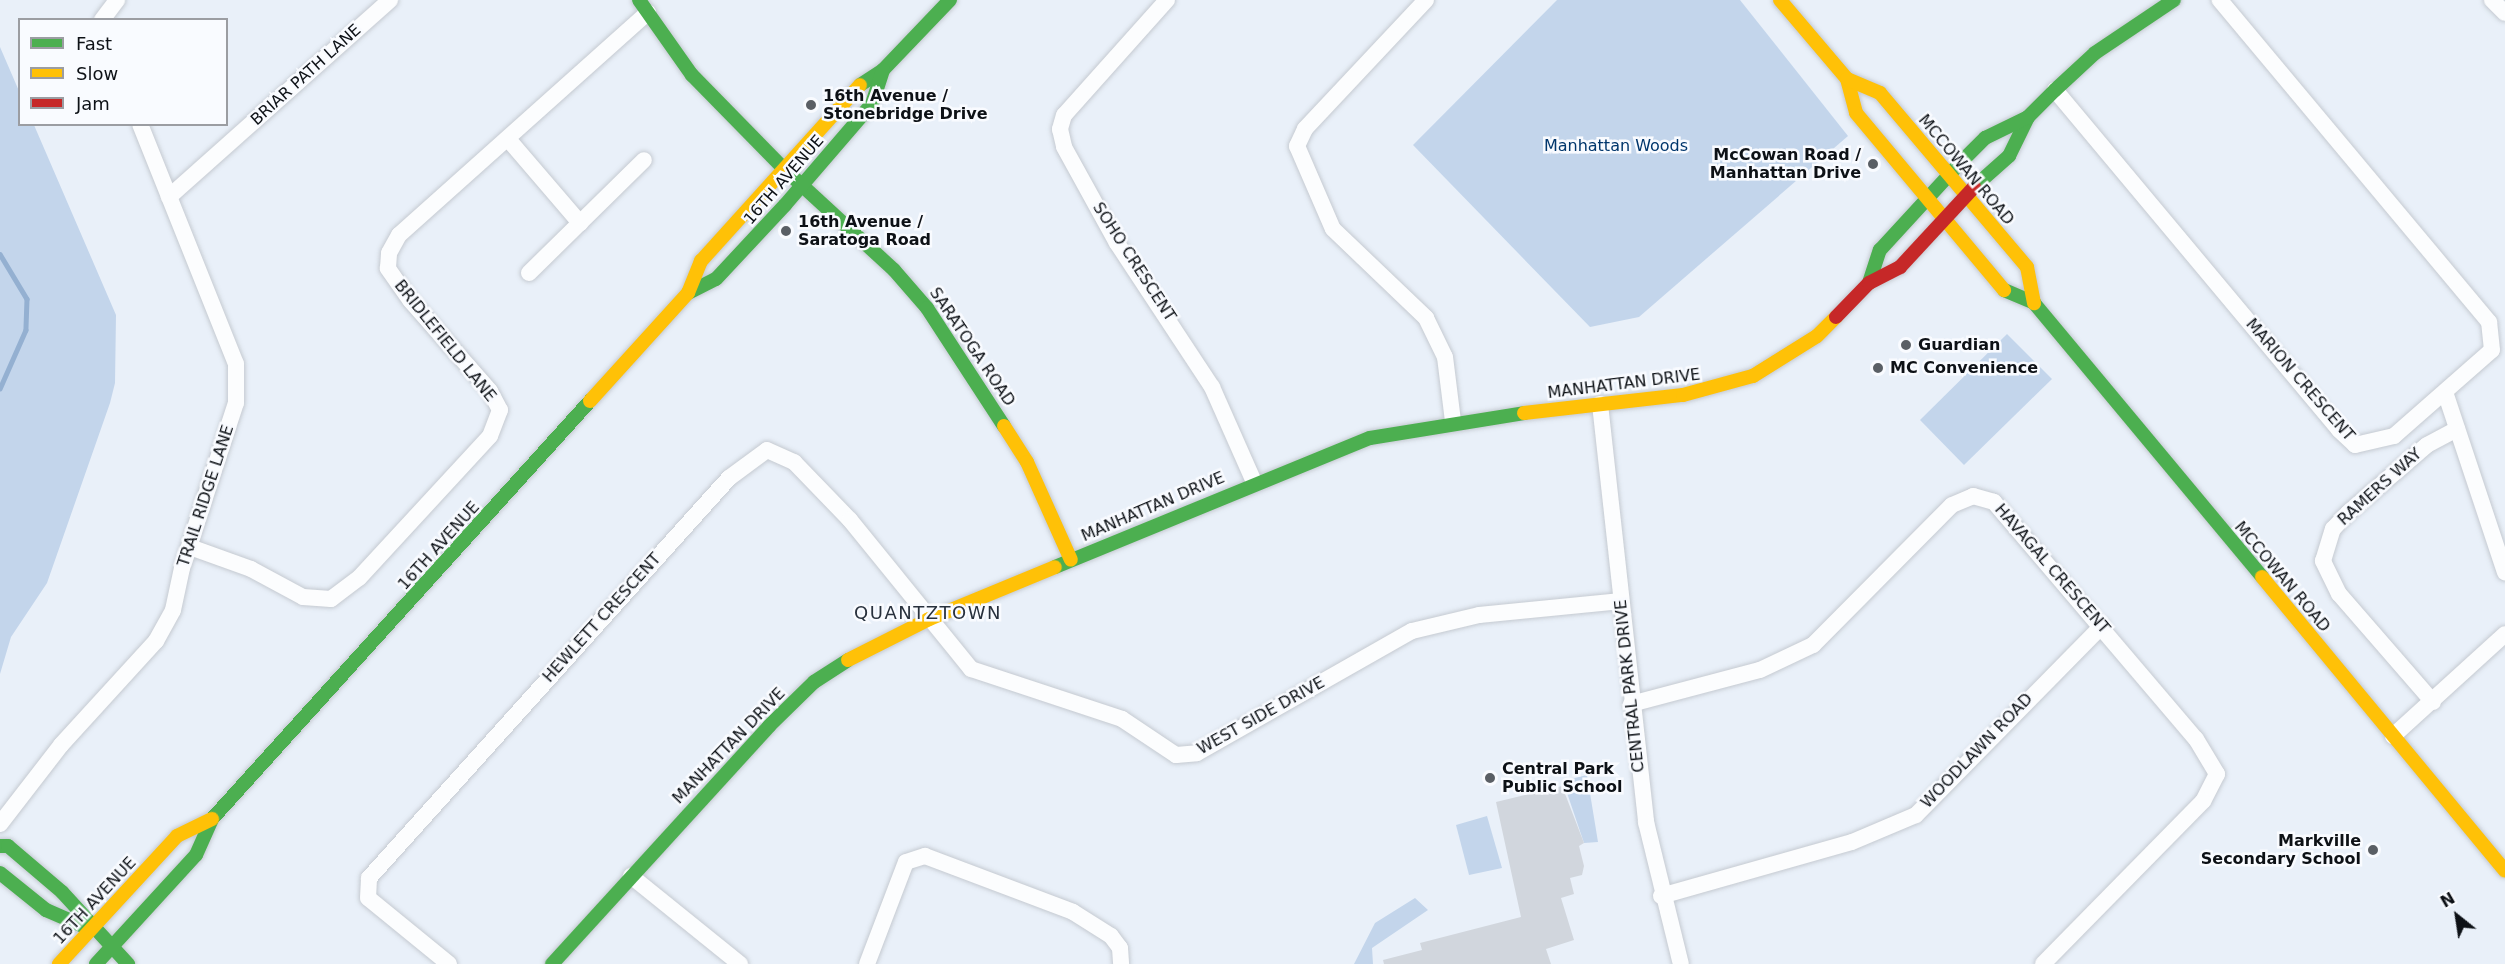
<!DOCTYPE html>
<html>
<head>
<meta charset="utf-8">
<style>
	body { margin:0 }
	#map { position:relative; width:2505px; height:964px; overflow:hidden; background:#e9f0f9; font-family:"DejaVu Sans",sans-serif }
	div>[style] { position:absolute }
	.green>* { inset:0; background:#c3d5eb }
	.stream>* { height:4.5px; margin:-2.25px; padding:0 2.25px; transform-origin:2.25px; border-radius:2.25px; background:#94b0d1 }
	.building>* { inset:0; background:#d1d6dd }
	.roads { filter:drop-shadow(0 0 2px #c5cad1) drop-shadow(0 0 2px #c5cad1) }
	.street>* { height:16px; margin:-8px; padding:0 8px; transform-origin:8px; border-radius:8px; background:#fcfdfe }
	.fast>* { height:14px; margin:-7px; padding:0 7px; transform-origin:7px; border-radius:7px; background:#4caf50 }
	.slow>* { height:14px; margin:-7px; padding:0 7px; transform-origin:7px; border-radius:7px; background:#ffc107 }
	.jam>* { height:14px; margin:-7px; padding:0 7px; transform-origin:7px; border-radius:7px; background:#c62828 }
	.dots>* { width:16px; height:16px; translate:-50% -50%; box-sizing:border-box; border:3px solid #f9fbff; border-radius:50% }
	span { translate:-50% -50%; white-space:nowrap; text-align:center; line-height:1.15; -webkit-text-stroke:5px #f9fbff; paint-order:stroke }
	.street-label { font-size:16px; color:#0d1116 }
	.poi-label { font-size:16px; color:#0d1116; font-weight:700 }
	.left { translate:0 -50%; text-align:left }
	.right { translate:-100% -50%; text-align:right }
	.park-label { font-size:16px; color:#00366c }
	.neighbourhood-label { font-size:18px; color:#28313d; letter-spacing:1.5px }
	.legend { position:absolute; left:18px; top:18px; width:210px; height:108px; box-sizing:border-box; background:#f9fbff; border:2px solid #9b9da2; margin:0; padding:8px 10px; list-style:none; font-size:18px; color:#0d1116 }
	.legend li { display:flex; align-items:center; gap:12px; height:30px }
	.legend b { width:30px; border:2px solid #9b9da2 }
	.north { position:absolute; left:2427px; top:886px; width:60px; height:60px; -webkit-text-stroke:4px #f9fbff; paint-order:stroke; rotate:330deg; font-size:16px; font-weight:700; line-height:24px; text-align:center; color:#0d1116 }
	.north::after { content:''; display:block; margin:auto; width:21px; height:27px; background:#0d1116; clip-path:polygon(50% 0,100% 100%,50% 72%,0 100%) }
</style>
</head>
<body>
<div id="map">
	<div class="green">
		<i style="clip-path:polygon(1557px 0,1740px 0,1848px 136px,1639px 317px,1590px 327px,1413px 145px)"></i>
		<i style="clip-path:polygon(0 47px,19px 91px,20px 124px,34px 125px,116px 315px,115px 383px,110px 403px,47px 583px,11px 637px,0 674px)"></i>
		<i style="clip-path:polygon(2007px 334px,2052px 379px,1964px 465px,1920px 420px)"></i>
		<i style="clip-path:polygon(1587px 775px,1598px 842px,1584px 843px,1563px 781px)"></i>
		<i style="clip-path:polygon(1487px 816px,1502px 868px,1469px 875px,1456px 825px)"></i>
		<i style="clip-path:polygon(1415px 898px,1428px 910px,1372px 948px,1373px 964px,1354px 964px,1375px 923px)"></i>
	</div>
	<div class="stream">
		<i style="left:0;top:254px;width:52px;rotate:59deg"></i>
		<i style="left:27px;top:299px;width:31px;rotate:92deg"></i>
		<i style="left:26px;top:330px;width:64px;rotate:113.8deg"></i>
	</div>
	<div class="building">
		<i style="clip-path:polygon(1562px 786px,1584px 843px,1579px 846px,1584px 866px,1582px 875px,1570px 878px,1574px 894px,1561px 898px,1574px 940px,1546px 949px,1551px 964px,1384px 964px,1383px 960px,1422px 950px,1420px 943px,1521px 917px,1496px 802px)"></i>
	</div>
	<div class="roads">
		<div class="street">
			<i style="left:1167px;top:0;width:154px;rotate:131.8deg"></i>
			<i style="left:1064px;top:115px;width:15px;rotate:106deg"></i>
			<i style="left:1060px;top:129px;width:18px;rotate:77deg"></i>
			<i style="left:1064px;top:147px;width:110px;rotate:61.1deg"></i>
			<i style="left:1117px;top:243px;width:173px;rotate:56.6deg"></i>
			<i style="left:1212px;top:387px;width:104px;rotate:66.1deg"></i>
			<i style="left:1426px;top:0;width:177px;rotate:133.2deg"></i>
			<i style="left:1305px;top:129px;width:19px;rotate:115deg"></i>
			<i style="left:1297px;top:146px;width:90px;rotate:66.6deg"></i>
			<i style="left:1333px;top:229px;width:129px;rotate:43.7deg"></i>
			<i style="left:1426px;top:318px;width:43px;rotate:64deg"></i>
			<i style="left:1445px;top:357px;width:64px;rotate:82.9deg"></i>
			<i style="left:2492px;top:0;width:18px;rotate:45deg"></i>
			<i style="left:102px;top:20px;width:25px;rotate:-53deg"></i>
			<i style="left:2055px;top:90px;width:443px;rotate:50.1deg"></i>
			<i style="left:2339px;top:430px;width:22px;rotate:43deg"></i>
			<i style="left:2355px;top:445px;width:40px;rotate:-13deg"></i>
			<i style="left:2394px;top:436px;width:130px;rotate:-41.3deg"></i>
			<i style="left:2492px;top:350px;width:28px;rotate:-96deg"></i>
			<i style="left:2489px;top:322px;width:420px;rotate:-129.9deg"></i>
			<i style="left:508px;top:139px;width:111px;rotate:49.4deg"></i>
			<i style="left:169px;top:197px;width:296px;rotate:-41.7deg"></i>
			<i style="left:529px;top:273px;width:161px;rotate:-44.5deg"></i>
			<i style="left:2446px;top:395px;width:187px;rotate:71.6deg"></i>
			<i style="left:1600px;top:404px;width:421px;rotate:83.7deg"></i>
			<i style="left:1646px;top:822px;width:146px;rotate:76.2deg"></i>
			<i style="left:190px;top:547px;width:65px;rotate:19.8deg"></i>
			<i style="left:251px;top:569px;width:59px;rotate:28.3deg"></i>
			<i style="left:303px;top:597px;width:28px;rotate:4deg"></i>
			<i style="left:331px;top:599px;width:35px;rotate:-37deg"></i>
			<i style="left:359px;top:578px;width:193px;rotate:-47.3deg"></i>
			<i style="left:490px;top:436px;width:28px;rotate:-69deg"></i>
			<i style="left:500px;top:410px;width:21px;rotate:-118deg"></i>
			<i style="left:490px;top:391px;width:121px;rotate:-131.3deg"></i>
			<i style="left:410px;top:300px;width:39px;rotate:-125deg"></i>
			<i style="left:388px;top:268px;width:15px;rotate:-86deg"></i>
			<i style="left:389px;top:253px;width:21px;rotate:-61deg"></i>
			<i style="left:399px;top:235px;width:334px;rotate:-41.8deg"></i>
			<i style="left:2433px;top:702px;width:143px;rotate:-131deg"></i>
			<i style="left:2339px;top:594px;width:37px;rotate:-116deg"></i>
			<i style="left:2323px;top:561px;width:34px;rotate:-73deg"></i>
			<i style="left:2333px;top:529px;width:22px;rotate:-47deg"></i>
			<i style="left:2348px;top:513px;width:104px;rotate:-40.7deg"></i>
			<i style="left:2427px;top:445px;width:34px;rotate:-28deg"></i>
			<i style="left:1631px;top:704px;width:133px;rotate:-14.8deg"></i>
			<i style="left:1760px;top:670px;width:59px;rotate:-25.3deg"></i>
			<i style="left:1813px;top:645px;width:197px;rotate:-45.2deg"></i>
			<i style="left:1952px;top:505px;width:23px;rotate:-23deg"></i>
			<i style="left:1973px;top:496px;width:22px;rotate:16deg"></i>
			<i style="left:1994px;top:502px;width:311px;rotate:49.6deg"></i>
			<i style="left:2196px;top:739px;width:41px;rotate:59deg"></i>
			<i style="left:2217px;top:774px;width:30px;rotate:117deg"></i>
			<i style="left:2203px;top:801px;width:228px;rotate:134.5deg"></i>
			<i style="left:2393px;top:736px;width:151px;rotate:-42.3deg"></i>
			<i style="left:0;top:824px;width:100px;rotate:-52.3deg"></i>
			<i style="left:61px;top:745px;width:141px;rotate:-47.6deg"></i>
			<i style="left:156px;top:641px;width:35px;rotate:-61deg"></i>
			<i style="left:173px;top:610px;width:43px;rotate:-77.9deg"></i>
			<i style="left:182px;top:568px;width:174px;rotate:-71.9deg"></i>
			<i style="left:236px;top:403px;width:39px;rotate:-90deg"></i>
			<i style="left:236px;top:364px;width:258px;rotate:-111.8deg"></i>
			<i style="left:631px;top:876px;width:140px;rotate:38.9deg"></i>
			<i style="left:1661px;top:896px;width:198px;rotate:-15.8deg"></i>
			<i style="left:1852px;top:842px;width:69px;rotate:-22.9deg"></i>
			<i style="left:1916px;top:815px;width:265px;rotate:-45.5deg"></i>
			<i style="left:449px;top:964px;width:104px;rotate:-140.8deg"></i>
			<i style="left:368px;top:898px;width:20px;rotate:-87deg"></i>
			<i style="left:369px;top:878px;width:538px;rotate:-48.01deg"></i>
			<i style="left:729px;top:478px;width:47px;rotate:-36.4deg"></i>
			<i style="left:767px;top:450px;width:30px;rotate:24deg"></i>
			<i style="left:794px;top:462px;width:81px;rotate:46deg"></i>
			<i style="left:850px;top:520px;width:192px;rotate:50.9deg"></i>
			<i style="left:971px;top:669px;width:159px;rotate:18.3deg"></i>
			<i style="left:1122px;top:719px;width:65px;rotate:33.7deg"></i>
			<i style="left:1176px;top:755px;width:21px;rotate:-5deg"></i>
			<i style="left:1197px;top:753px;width:247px;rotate:-29.6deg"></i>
			<i style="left:1412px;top:631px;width:69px;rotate:-13.4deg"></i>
			<i style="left:1479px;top:615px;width:143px;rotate:-5.6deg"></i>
			<i style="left:867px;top:964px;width:109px;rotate:-69.1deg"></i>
			<i style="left:906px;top:862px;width:20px;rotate:-18deg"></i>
			<i style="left:925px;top:856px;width:158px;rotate:20.7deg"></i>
			<i style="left:1073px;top:912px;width:45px;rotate:32.3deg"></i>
			<i style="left:1111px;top:936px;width:15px;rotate:53deg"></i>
			<i style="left:1120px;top:948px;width:16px;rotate:86deg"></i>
		</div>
		<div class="fast">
			<i style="left:639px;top:0;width:92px;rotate:54.8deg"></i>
			<i style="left:692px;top:75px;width:129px;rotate:45.6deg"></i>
			<i style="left:782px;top:167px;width:152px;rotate:42.6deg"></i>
			<i style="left:894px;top:270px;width:50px;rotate:49deg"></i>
			<i style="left:927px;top:308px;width:141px;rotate:56.9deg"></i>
			<i style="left:860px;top:85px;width:27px;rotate:-33deg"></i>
			<i style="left:883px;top:70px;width:97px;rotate:-46.3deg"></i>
			<i style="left:1974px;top:187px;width:47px;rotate:-41.5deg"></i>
			<i style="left:2009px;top:156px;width:43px;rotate:-64deg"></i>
			<i style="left:2028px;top:117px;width:38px;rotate:-45deg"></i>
			<i style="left:2055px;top:90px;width:54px;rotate:-42.8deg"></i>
			<i style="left:2095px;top:53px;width:95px;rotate:-33.9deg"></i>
			<i style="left:1869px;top:283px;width:35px;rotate:-72deg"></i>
			<i style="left:1880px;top:250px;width:117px;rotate:-47.4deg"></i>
			<i style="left:1959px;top:164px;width:37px;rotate:-45deg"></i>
			<i style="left:1985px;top:138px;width:48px;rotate:-26deg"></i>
			<i style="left:2004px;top:290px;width:33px;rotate:23deg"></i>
			<i style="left:2034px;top:303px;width:356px;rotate:50.2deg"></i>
			<i style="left:688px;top:293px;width:31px;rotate:-27deg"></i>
			<i style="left:716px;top:279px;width:101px;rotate:-47deg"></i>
			<i style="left:785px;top:205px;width:133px;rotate:-49.3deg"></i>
			<i style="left:872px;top:104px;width:36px;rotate:-72deg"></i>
			<i style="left:1055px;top:567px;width:340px;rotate:-22.3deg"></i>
			<i style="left:1370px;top:438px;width:156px;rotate:-9.2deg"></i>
			<i style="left:0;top:846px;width:8px"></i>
			<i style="left:8px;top:846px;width:71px;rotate:40.4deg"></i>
			<i style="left:62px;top:892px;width:98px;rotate:47.5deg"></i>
			<i style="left:0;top:873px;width:59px;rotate:38.8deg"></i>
			<i style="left:46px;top:910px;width:48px;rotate:23.4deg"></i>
			<i style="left:96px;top:964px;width:148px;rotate:-47.5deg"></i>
			<i style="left:196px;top:855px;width:39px;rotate:-66deg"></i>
			<i style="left:212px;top:819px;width:564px;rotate:-47.88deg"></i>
			<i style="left:552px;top:964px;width:322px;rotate:-47.6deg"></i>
			<i style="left:769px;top:726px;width:63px;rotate:-44.4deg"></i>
			<i style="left:814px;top:682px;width:40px;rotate:-32.9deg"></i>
		</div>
		<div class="slow">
			<i style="left:1780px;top:0;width:104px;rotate:49.7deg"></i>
			<i style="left:1847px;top:79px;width:35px;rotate:75deg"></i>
			<i style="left:1856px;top:113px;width:231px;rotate:50.1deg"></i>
			<i style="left:1847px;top:79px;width:36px;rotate:23deg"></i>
			<i style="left:1880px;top:93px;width:228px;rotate:49.8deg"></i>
			<i style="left:2027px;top:267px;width:37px;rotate:79deg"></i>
			<i style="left:590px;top:401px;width:146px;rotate:-47.8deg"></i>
			<i style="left:688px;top:293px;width:35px;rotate:-68deg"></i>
			<i style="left:701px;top:261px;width:237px;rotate:-47.9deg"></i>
			<i style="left:1524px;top:413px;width:160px;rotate:-6.5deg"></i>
			<i style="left:1683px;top:395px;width:73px;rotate:-15.2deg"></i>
			<i style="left:1753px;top:376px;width:75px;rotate:-32deg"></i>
			<i style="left:1817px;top:336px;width:27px;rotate:-45deg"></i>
			<i style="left:1004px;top:426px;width:43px;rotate:57.4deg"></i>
			<i style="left:1027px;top:462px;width:107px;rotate:65.8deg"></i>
			<i style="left:2262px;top:577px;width:381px;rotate:50.4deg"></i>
			<i style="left:848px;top:660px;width:91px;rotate:-26.8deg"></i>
			<i style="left:929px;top:619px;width:136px;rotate:-22.4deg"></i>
			<i style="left:59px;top:964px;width:174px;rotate:-47.3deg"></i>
			<i style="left:177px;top:836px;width:39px;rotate:-26deg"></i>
		</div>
		<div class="jam">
			<i style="left:1836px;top:317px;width:47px;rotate:-45.9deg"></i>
			<i style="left:1869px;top:283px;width:35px;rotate:-27deg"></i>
			<i style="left:1900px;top:267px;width:109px;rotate:-47.2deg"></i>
		</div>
	</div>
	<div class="dots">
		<i style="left:811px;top:105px;background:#5a5f65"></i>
		<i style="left:1873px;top:164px;background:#5a5f65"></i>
		<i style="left:786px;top:231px;background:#5a5f65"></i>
		<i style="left:1906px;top:345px;background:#5a5f65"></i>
		<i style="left:1878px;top:368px;background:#5a5f65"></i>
		<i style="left:1490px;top:778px;background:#5a5f65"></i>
		<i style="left:2373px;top:850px;background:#5a5f65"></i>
	</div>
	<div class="street-label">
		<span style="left:306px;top:75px;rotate:-42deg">BRIAR PATH LANE</span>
		<span style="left:1966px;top:170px;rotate:50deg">MCCOWAN ROAD</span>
		<span style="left:784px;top:180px;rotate:-49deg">16TH AVENUE</span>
		<span style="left:1134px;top:262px;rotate:57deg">SOHO CRESCENT</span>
		<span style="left:445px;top:341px;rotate:51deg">BRIDLEFIELD LANE</span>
		<span style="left:972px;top:347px;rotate:56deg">SARATOGA ROAD</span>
		<span style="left:2300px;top:380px;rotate:49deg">MARION CRESCENT</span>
		<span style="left:1624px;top:384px;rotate:-7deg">MANHATTAN DRIVE</span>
		<span style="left:2380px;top:487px;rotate:-42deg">RAMERS WAY</span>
		<span style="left:206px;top:496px;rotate:-72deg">TRAIL RIDGE LANE</span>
		<span style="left:1153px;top:507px;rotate:-23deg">MANHATTAN DRIVE</span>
		<span style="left:439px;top:546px;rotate:-48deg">16TH AVENUE</span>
		<span style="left:2052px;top:569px;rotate:49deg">HAVAGAL CRESCENT</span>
		<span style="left:2282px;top:577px;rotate:50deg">MCCOWAN ROAD</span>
		<span style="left:602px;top:618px;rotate:-48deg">HEWLETT CRESCENT</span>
		<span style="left:1630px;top:686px;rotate:-96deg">CENTRAL PARK DRIVE</span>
		<span style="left:1261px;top:716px;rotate:-29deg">WEST SIDE DRIVE</span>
		<span style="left:729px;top:746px;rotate:-46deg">MANHATTAN DRIVE</span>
		<span style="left:1977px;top:751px;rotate:-46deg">WOODLAWN ROAD</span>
		<span style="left:95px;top:901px;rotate:-47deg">16TH AVENUE</span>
	</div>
	<div class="poi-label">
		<span class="left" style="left:823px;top:105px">16th Avenue /<br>Stonebridge Drive</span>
		<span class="right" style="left:1861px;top:164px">McCowan Road /<br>Manhattan Drive</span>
		<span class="left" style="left:798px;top:231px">16th Avenue /<br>Saratoga Road</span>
		<span class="left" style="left:1918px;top:345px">Guardian</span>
		<span class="left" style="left:1890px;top:368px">MC Convenience</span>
		<span class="left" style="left:1502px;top:778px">Central Park<br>Public School</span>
		<span class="right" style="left:2361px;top:850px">Markville<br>Secondary School</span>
	</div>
	<div class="park-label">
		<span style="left:1616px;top:146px">Manhattan Woods</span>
	</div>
	<div class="neighbourhood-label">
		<span style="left:928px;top:613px">QUANTZTOWN</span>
	</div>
	<ul class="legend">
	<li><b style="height:8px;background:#4caf50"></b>Fast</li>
	<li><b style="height:8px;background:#ffc107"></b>Slow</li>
	<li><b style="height:8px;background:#c62828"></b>Jam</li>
	</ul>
	<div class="north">N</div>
</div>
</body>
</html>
